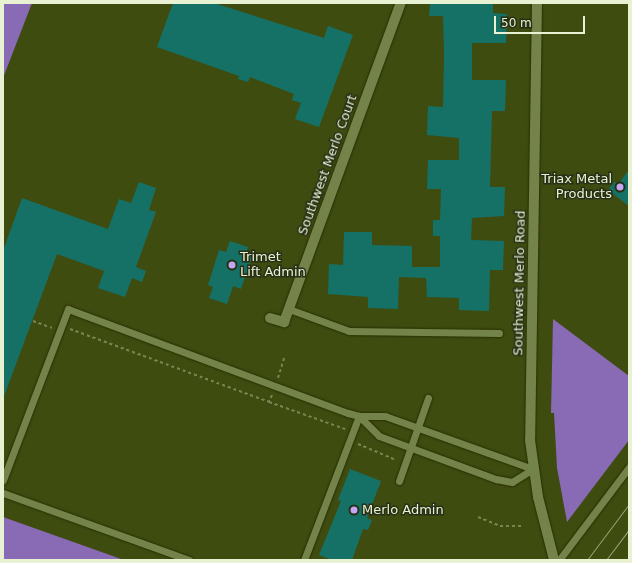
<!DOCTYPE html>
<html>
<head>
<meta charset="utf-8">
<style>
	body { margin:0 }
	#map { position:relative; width:632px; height:563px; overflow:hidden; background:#3f4c10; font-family:"DejaVu Sans",sans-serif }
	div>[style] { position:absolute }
	.forest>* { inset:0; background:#886ab5 }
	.building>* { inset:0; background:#157165 }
	.path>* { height:2px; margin-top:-1px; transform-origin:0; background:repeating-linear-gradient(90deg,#788451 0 3px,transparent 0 6px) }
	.roads { filter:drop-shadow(0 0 1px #273003) drop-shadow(0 0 1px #273003) }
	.lane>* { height:7px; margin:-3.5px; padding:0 3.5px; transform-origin:3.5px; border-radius:3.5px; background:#738349 }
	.street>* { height:10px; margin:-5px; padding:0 5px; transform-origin:5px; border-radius:5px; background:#738349 }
	.secondary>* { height:10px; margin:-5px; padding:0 5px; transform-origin:5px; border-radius:5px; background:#738349 }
	.tram>* { height:1px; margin:-0.5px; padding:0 0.5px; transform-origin:0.5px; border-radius:0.5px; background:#9ba67a }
	.dots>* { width:11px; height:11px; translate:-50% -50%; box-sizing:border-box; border:2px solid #282f16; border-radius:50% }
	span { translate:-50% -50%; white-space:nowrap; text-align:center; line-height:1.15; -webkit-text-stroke:3px #282f16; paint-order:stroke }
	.street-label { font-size:13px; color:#e8f2d3 }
	.poi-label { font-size:13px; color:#e8f2d3 }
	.right { translate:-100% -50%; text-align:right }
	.left { translate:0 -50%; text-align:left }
	.frame { position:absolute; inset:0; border:4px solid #e8f2d3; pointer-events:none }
	.scale { position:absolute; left:494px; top:16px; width:91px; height:18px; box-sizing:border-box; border:2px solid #e8f2d3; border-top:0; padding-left:5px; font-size:12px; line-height:14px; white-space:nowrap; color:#e8f2d3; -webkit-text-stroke:3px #282f16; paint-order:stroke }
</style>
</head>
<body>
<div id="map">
	<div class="forest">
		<i style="clip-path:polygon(3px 3px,32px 3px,3px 78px)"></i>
		<i style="clip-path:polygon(553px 319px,629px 376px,629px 440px,567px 522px,557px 468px,554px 413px,551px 413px)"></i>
		<i style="clip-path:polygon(3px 517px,124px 560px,3px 560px)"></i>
	</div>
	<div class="building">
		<i style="clip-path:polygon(173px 3px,214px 3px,324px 38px,328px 26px,353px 35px,319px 127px,295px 119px,301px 103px,292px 100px,294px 94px,250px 77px,248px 82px,238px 79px,239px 76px,157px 47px)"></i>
		<i style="clip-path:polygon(430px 3px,493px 3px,493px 13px,507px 14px,506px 43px,472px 43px,472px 80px,506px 80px,505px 111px,492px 111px,490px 187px,505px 187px,504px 216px,472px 218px,471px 240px,504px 241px,503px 270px,490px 270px,489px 311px,459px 310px,459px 298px,427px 297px,426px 278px,399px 277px,398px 309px,368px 308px,368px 297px,328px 294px,329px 264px,343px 265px,344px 232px,372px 232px,372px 245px,412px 246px,412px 267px,440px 267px,440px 236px,433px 236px,433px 220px,440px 220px,441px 189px,427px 189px,428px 160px,459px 160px,459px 138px,427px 135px,428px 106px,443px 107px,444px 56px,443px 16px,429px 16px)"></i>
		<i style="clip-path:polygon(629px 170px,629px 206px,608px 190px,614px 182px,618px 184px)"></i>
		<i style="clip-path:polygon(139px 182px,156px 188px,149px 210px,156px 212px,136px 267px,146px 271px,142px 282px,132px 278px,125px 297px,98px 288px,104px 271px,57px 254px,3px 399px,3px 251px,22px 198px,108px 229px,119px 199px,131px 203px)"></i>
		<i style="clip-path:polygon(230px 241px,248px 247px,246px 255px,252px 257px,241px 289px,233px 286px,227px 304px,209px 298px,213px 287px,208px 285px,219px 250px,226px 252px)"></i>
		<i style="clip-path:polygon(350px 469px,381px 481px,367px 518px,372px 520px,368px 530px,363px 529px,352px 560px,332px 560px,319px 555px,341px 501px,338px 500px)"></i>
	</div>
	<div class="path">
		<i style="left:33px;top:321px;width:20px;rotate:20deg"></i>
		<i style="left:70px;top:329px;width:212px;rotate:20.1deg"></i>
		<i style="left:278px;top:378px;width:21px;rotate:-73deg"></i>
		<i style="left:272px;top:395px;width:8px;rotate:113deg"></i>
		<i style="left:269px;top:402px;width:81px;rotate:19.6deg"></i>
		<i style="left:358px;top:444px;width:41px;rotate:22.8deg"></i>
		<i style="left:478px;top:517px;width:24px;rotate:22deg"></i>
		<i style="left:500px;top:526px;width:21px"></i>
	</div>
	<div class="roads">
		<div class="lane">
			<i style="left:289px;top:309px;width:64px;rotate:20.1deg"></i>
			<i style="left:349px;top:331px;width:150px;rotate:0.8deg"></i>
			<i style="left:359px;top:416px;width:28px;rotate:45deg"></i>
			<i style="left:379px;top:436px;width:125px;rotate:20.2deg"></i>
			<i style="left:496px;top:479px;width:16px;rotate:11deg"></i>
			<i style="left:512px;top:482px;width:25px;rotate:-32deg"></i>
			<i style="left:3px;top:480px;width:183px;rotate:-69.2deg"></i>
			<i style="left:68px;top:309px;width:299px;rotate:20.4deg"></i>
			<i style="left:348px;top:413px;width:11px;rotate:15deg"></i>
			<i style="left:359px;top:416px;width:26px"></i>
			<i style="left:385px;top:416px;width:157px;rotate:19.7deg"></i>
			<i style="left:399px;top:481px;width:88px;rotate:-70.7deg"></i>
			<i style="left:3px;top:493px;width:198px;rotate:19.8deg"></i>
			<i style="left:304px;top:560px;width:154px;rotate:-69.1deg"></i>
			<i style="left:559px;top:560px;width:116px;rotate:-53deg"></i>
		</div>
		<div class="street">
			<i style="left:270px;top:318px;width:15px;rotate:16deg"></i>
			<i style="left:284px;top:322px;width:340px;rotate:-69.9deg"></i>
		</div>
		<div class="secondary">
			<i style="left:537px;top:3px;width:437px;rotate:90.9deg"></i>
			<i style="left:530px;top:440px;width:58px;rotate:82deg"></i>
			<i style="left:538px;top:497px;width:65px;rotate:75.7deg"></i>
		</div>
	</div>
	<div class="tram">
		<i style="left:587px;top:560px;width:70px;rotate:-53.1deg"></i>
		<i style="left:606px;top:560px;width:39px;rotate:-53deg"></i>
	</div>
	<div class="dots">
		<i style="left:620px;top:187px;background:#c3a7f2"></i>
		<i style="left:232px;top:265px;background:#c3a7f2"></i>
		<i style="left:354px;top:510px;background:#c3a7f2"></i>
	</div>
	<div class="street-label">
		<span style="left:328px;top:165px;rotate:-70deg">Southwest Merlo Court</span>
		<span style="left:520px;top:283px;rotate:-89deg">Southwest Merlo Road</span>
	</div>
	<div class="poi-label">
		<span class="right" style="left:612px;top:187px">Triax Metal<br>Products</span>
		<span class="left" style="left:240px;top:265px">Trimet<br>Lift Admin</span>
		<span class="left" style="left:362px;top:510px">Merlo Admin</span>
	</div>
	<div class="frame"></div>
	<div class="scale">50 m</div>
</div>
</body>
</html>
